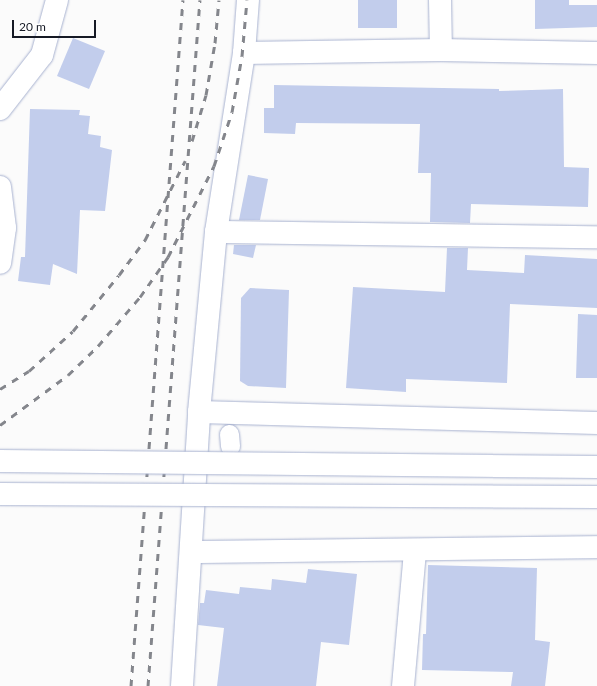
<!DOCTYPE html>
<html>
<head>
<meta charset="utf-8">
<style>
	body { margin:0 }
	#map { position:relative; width:597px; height:686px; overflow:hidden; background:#fbfbfb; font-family:Lato,sans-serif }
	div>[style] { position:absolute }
	.building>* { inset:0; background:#c2cdec }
	.roads { filter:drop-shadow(0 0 1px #a8b2d0) drop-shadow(0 0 1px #a8b2d0) }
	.pedestrian>* { height:19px; margin:-9.5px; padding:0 9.5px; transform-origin:9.5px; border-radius:9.5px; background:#fff }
	.minor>* { height:22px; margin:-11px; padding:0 11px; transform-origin:11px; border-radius:11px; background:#fff }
	.rail>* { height:3px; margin-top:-1.5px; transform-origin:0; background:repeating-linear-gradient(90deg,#84868c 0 7px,transparent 0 14px) }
	.bridges { filter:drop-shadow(0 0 1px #a8b2d0) drop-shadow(0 0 1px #a8b2d0) }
	.tertiary-bridge>* { height:22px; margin:-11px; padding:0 11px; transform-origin:11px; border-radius:11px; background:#fff }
	span { translate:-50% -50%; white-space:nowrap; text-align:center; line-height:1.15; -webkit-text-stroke:3.5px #fff; paint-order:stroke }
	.scale { position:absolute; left:12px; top:20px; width:84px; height:18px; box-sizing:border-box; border:2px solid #161a25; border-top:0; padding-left:5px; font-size:12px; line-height:14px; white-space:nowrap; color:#161a25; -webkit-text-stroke:3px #fff; paint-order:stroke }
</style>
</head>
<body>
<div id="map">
	<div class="building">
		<i style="clip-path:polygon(358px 0,397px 0,397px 28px,358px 28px)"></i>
		<i style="clip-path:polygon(535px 0,569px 0,569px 5px,597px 5px,597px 27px,535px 29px)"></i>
		<i style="clip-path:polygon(73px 38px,105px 51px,89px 89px,57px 76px)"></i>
		<i style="clip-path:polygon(274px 85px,499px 89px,499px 91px,563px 89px,564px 167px,589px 168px,588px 207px,471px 204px,470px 223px,430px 222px,431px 173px,418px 173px,420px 124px,296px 123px,295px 134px,264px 133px,264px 108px,274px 108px)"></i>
		<i style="clip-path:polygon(30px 109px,80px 110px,79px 115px,90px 116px,88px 134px,101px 136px,100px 147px,112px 150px,105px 211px,80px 210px,77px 274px,53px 264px,50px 285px,18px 281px,21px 257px,25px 257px)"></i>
		<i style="clip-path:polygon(248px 175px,268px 179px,260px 220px,239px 220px)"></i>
		<i style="clip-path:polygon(234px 245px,256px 245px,253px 258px,233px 254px)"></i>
		<i style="clip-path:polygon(447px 248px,468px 248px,467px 270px,524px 273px,525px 255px,597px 259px,597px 308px,510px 304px,507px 383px,406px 379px,406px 392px,346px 388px,353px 287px,445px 292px)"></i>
		<i style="clip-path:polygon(250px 288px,289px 290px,286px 388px,248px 386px,240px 381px,241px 298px)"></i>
		<i style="clip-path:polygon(578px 314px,597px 315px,597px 378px,576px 378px)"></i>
		<i style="clip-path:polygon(428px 565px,537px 568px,535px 640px,550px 642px,545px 686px,511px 686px,513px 672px,422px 670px,423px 634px,426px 634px)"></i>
		<i style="clip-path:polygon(308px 569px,357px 574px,349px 645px,321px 642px,316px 686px,217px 686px,224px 628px,198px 625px,200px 603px,204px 603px,206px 590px,239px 594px,240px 587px,271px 590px,272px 579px,306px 583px)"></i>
	</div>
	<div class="roads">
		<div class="pedestrian">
			<i style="left:229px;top:434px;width:12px;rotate:85deg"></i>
		</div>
		<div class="minor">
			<i style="left:440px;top:0;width:50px;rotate:88.9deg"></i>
			<i style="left:244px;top:53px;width:197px;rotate:-0.9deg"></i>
			<i style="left:441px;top:50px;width:156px;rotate:1.1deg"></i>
			<i style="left:0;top:109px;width:68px;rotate:-52.1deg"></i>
			<i style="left:42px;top:55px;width:57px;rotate:-74.7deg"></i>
			<i style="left:0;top:187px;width:41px;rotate:83deg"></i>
			<i style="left:5px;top:228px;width:35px;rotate:98deg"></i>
			<i style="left:216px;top:232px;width:381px;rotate:0.8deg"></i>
			<i style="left:199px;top:412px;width:398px;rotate:1.6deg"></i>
			<i style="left:191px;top:552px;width:406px;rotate:-0.7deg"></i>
			<i style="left:182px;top:686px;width:275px;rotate:-86.4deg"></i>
			<i style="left:199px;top:412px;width:181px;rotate:-84.6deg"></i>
			<i style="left:216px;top:232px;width:181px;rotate:-81.1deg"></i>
			<i style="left:244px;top:53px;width:53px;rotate:-85.7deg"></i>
			<i style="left:403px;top:686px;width:136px;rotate:-84.9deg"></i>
		</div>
	</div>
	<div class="rail">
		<i style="left:192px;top:141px;width:48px;rotate:-73.1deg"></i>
		<i style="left:206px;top:95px;width:53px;rotate:-80.2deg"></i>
		<i style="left:215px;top:43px;width:43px;rotate:-84.7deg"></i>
		<i style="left:0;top:389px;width:34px;rotate:-32deg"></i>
		<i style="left:29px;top:371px;width:59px;rotate:-42.3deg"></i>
		<i style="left:73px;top:331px;width:72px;rotate:-50.6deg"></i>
		<i style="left:119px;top:275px;width:44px;rotate:-53.4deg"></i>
		<i style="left:145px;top:240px;width:89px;rotate:-63.1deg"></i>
		<i style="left:0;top:425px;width:84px;rotate:-36.3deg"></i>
		<i style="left:68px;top:375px;width:42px;rotate:-44deg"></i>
		<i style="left:98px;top:346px;width:65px;rotate:-49.4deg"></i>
		<i style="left:140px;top:297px;width:49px;rotate:-55deg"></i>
		<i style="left:168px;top:257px;width:102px;rotate:-63.2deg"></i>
		<i style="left:214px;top:166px;width:57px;rotate:-71.6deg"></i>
		<i style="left:232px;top:112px;width:57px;rotate:-79.9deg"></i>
		<i style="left:242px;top:56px;width:56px;rotate:-84.9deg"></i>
		<i style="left:131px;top:686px;width:688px;rotate:-85.67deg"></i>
		<i style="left:148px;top:686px;width:688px;rotate:-85.67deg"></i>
	</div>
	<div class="bridges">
		<div class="tertiary-bridge">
			<i style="left:0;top:461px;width:597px;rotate:0.58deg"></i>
			<i style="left:0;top:494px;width:597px;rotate:0.29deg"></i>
		</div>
	</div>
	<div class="scale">20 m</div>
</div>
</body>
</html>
